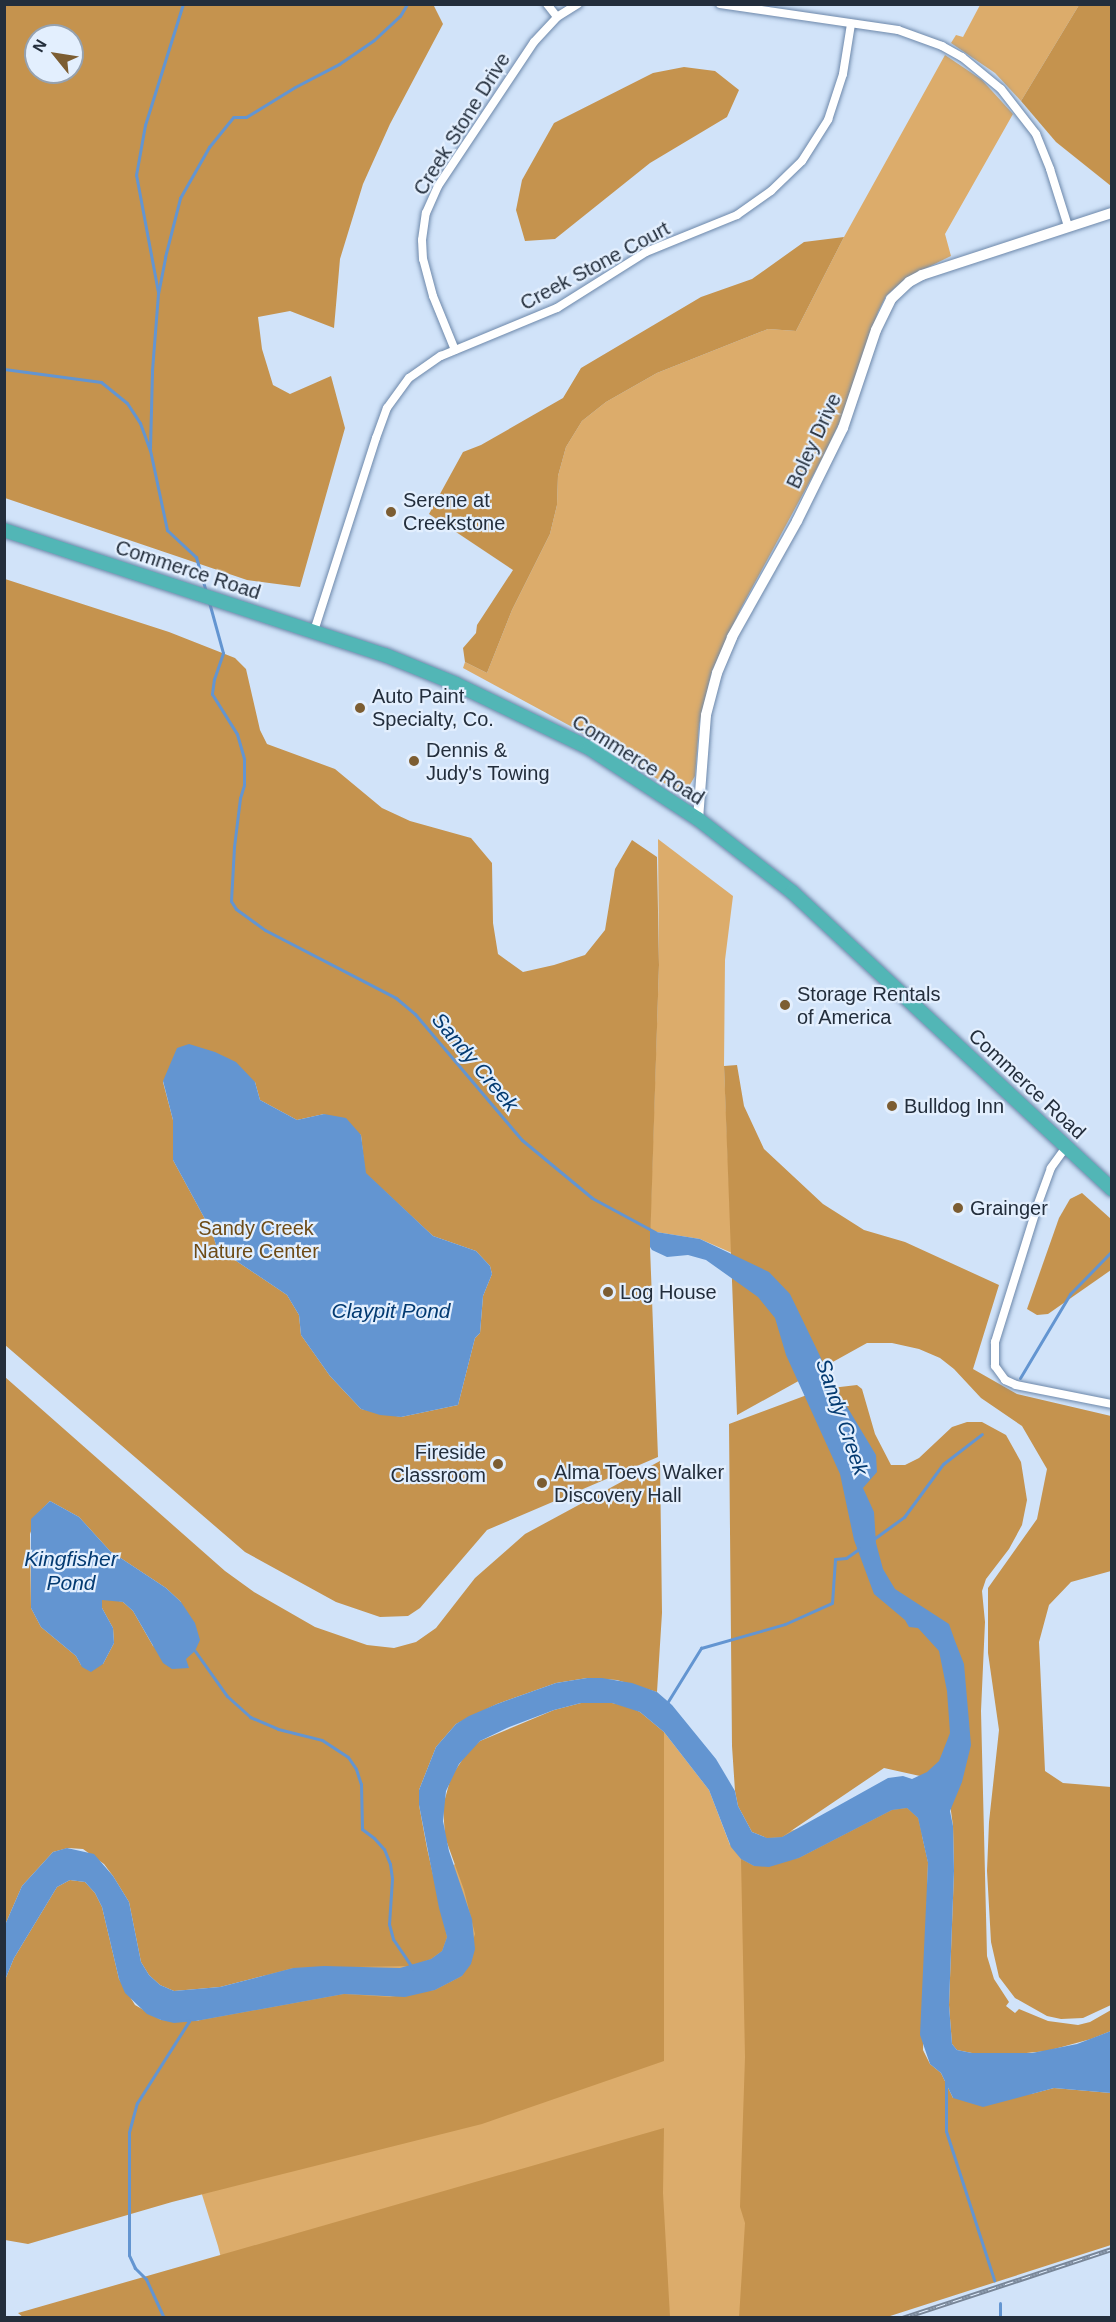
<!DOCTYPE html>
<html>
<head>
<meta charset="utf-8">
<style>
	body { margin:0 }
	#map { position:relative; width:1116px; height:2322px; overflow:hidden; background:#d1e3f9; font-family:Arial,sans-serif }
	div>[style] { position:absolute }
	.green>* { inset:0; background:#dcac6b }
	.forest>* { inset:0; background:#c5934e }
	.water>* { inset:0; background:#6395d1 }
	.stream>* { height:3px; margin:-1.5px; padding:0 1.5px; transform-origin:1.5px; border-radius:1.5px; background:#6395d1 }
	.roads { filter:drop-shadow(0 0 2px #6d88aa) drop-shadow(0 0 2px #6d88aa) }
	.minor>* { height:8px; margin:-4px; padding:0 4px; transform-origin:4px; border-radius:4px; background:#fff }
	.tertiary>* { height:10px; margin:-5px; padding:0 5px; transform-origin:5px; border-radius:5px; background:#fff }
	.trunk>* { height:14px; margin:-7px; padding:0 7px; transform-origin:7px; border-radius:7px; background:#52b6b6 }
	.rail>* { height:5px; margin-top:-2.5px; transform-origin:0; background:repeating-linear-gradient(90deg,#e3effe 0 9px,#788698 0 18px); box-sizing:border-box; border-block:2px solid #788698 }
	.dots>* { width:16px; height:16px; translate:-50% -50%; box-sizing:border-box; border:3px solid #e3effe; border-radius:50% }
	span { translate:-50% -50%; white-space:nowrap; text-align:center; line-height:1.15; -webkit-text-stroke:4.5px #e3effe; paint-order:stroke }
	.street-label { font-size:20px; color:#232e3c }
	.poi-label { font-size:20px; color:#232e3c }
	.left { translate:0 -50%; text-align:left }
	.right { translate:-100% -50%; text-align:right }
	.park-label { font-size:20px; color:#6d4b17 }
	.water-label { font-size:21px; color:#033a71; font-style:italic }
	.frame { position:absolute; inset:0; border:6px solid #232e3c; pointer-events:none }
	.north { position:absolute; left:24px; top:24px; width:60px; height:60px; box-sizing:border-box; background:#e3effe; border:2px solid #96a2b0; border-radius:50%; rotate:300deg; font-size:16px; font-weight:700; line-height:24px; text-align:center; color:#232e3c }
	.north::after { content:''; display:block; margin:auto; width:21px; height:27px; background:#7c5d32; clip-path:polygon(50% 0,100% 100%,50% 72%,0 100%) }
</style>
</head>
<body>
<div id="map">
	<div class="green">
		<i style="clip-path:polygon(980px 5px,1079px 5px,1021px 101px,995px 73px,951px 43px,956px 35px,963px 37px)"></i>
		<i style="clip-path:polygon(945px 55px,982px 80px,1013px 114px,945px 234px,951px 256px,906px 278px,886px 296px,878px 312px,841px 419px,824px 455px,740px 610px,712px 671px,699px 725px,695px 776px,688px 788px,684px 791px,677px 791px,574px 728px,463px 668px,465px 662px,487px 673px,512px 610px,550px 534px,557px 505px,558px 476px,566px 447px,582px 421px,606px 402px,657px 373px,768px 329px,796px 331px,844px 237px)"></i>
		<i style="clip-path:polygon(658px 839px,733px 896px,725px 960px,724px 1066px,732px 1253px,700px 1239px,650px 1231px,659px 965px)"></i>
		<i style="clip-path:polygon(664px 1732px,709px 1790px,730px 1845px,930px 1798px,813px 2317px,236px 2317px,218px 2246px,185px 2140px,200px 2013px,664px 1742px)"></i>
	</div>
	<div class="forest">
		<i style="clip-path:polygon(evenodd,5px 4px,433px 4px,443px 24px,390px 124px,363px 184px,340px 259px,334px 328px,290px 311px,258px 317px,262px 349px,273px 385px,290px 394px,331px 376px,345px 428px,300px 587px,247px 580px,5px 498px,5px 4px,36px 36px,72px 36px,72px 72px,36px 72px,36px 36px)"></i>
		<i style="clip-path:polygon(1079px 5px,1111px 5px,1111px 186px,1056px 142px,1021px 101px)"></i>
		<i style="clip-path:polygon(684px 67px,715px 71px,739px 90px,727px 117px,650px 163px,555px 239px,525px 241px,516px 210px,522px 180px,554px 123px,653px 73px)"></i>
		<i style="clip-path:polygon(844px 237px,796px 331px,768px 329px,657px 373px,606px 402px,582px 421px,566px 447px,558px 476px,557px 505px,550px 534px,512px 610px,487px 673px,465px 662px,463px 648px,476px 633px,477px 625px,513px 570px,429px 514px,463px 452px,481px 445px,563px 398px,581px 368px,701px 297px,752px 279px,804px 242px)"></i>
		<i style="clip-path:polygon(evenodd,5px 579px,169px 632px,235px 658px,246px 669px,260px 730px,267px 744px,335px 769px,382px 808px,410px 821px,471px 838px,492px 863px,493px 923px,498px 954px,523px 972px,554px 965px,585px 955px,605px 930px,615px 869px,632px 840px,657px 857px,659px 965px,650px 1247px,658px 1457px,487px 1530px,420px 1608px,408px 1616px,380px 1617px,336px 1602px,245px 1552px,5px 1345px,5px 579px,169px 1071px,255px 1082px,260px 1100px,297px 1120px,324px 1114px,361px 1135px,365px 1173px,433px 1236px,476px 1251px,490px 1266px,492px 1274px,483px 1296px,480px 1333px,475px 1338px,458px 1405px,401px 1417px,361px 1409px,330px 1376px,301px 1335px,299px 1315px,287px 1295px,217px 1248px,212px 1232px,173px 1160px,173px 1120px,163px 1082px,169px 1071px)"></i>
		<i style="clip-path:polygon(737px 1065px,744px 1106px,764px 1149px,823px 1204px,864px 1230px,905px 1242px,999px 1285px,973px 1369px,1017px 1394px,1111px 1416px,1111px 1571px,1071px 1582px,1049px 1605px,1039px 1642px,1045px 1771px,1063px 1783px,1111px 1787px,1111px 2005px,1083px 2018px,1061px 2019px,1047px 2016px,1015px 1998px,999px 1977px,991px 1942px,987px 1871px,989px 1822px,999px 1730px,988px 1653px,988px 1588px,1037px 1519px,1047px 1469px,1022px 1426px,981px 1398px,954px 1369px,940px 1358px,919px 1349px,892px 1343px,867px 1343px,737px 1415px,724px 1066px)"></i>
		<i style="clip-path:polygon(1082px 1193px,1111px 1219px,1111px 1270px,1048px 1314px,1037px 1315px,1027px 1309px,1059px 1218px,1070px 1199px)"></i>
		<i style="clip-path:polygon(evenodd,5px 1377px,225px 1571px,254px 1592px,315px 1627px,367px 1645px,394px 1648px,416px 1642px,436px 1628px,475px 1578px,525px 1534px,660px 1461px,662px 1613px,657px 1692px,617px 1680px,587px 1678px,556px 1683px,497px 1704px,456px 1724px,436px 1747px,419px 1790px,419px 1805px,427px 1848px,447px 1937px,442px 1951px,431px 1959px,412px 1966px,293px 1968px,220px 1987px,174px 1991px,160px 1985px,149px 1975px,141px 1962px,129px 1902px,113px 1876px,104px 1864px,83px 1849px,68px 1848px,53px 1852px,22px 1886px,5px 1925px,5px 1377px,50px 1501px,79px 1517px,110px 1551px,166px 1588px,181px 1602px,186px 1658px,153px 1646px,133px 1611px,123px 1602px,110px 1599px,102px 1599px,102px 1608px,113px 1628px,114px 1643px,103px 1664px,81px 1665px,76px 1656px,41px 1627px,31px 1608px,30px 1534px,37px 1514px,50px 1501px)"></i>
		<i style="clip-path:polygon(857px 1385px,862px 1389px,875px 1434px,891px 1465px,905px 1465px,919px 1458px,952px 1427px,967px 1422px,982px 1422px,1006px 1435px,1021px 1462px,1027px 1500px,1022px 1525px,1009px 1549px,986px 1579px,982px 1591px,985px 1622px,981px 1711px,987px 1956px,994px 1979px,1009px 2002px,1006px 2006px,1015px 2013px,1019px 2009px,1048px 2021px,1078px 2025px,1090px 2022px,1111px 2010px,1111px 2031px,1091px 2039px,1047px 2051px,1016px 2054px,972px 2053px,957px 2050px,952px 2044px,949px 2005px,954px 1871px,953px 1826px,947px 1782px,884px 1768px,782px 1837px,767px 1838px,752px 1832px,738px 1806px,735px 1791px,732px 1746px,729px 1424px,823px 1389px)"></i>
		<i style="clip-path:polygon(581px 1703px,612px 1703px,627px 1706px,640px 1712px,664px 1732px,664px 2061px,482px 2124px,172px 2202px,28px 2244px,5px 2240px,5px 1980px,14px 1958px,57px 1887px,70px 1880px,85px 1882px,95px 1893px,102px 1907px,119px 1979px,135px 2005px,161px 2020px,196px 2021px,344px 1994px,390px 1997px,435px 1990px,462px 1976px,475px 1934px,464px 1890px,445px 1837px,443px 1806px,451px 1777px,468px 1751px,480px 1741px,554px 1710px)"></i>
		<i style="clip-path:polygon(907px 1808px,918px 1818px,928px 1862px,923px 2050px,930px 2064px,941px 2073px,953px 2098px,1031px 2094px,1054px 2088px,1111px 2093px,1111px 2245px,887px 2317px,739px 2318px,745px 2223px,740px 2207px,745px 2057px,741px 1859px,754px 1866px,799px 1858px,892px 1810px)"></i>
		<i style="clip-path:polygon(664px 2128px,663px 2193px,670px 2317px,24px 2318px,18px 2313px)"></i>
	</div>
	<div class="water">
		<i style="clip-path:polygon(189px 1044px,215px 1052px,236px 1062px,255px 1082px,260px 1100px,297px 1120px,324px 1114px,346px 1118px,361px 1135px,366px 1173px,433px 1236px,476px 1251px,490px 1266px,492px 1274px,483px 1296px,480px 1333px,475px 1338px,458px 1405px,401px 1417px,380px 1415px,361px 1409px,330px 1376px,301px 1335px,299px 1315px,287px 1295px,217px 1248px,212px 1232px,173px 1160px,173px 1120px,163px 1081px,177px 1048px)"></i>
		<i style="clip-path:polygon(650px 1231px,700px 1239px,769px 1272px,790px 1294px,834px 1385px,876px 1455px,877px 1472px,863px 1488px,874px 1512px,876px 1543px,883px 1569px,895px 1589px,949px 1624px,955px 1641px,964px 1664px,971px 1745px,962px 1782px,950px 1811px,953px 1826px,954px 1871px,949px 2005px,952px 2044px,957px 2050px,972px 2053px,1032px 2053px,1077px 2044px,1111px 2031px,1111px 2093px,1054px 2088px,983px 2107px,953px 2098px,941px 2073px,930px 2064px,920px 2035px,928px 1863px,918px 1818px,907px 1808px,892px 1810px,799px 1858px,769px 1867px,754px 1866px,741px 1859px,731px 1847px,709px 1790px,664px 1732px,640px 1712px,612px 1703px,581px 1703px,554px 1710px,507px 1728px,480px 1741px,459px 1764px,446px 1791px,443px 1821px,449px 1851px,472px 1919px,475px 1949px,471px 1964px,462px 1976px,435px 1990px,405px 1997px,344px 1994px,196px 2021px,174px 2023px,161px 2020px,147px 2014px,125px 1993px,119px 1979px,102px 1907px,95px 1893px,85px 1882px,70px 1880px,57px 1887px,14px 1958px,5px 1980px,5px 1925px,22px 1886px,53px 1852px,67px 1848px,94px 1854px,113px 1876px,129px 1902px,141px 1962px,149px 1975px,160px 1985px,174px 1991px,220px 1987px,293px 1968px,324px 1966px,400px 1968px,431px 1959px,442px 1951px,447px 1937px,439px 1908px,419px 1805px,419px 1790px,436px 1747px,456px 1724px,469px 1716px,497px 1704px,556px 1683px,587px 1678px,602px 1678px,632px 1683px,657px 1692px,672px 1705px,716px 1759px,735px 1791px,738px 1806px,752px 1832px,767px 1838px,782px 1837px,888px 1778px,903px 1776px,912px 1779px,927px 1772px,939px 1761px,950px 1733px,947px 1691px,939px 1651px,918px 1628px,909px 1627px,905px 1620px,874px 1594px,854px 1540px,840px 1474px,786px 1355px,775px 1318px,758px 1297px,706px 1260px,688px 1255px,667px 1257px,652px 1250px,650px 1247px)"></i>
		<i style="clip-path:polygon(50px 1501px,79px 1517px,110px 1551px,166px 1588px,181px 1602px,195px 1623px,200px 1640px,195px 1651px,186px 1659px,189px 1668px,172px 1669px,163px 1663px,133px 1611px,123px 1602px,102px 1600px,102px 1608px,113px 1628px,114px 1643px,103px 1664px,91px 1672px,82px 1667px,76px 1656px,41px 1627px,31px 1608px,31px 1519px)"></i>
	</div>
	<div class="stream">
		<i style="left:158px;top:292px;width:119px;rotate:-100.6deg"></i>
		<i style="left:136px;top:175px;width:51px;rotate:-79.8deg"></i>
		<i style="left:145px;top:125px;width:127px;rotate:-72.6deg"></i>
		<i style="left:4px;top:369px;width:98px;rotate:7.6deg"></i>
		<i style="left:101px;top:382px;width:33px;rotate:39deg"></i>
		<i style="left:127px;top:403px;width:24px;rotate:57deg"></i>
		<i style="left:140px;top:423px;width:29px;rotate:70deg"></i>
		<i style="left:150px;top:450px;width:82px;rotate:78deg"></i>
		<i style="left:167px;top:530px;width:40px;rotate:43deg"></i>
		<i style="left:196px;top:557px;width:37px;rotate:74deg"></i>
		<i style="left:150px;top:448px;width:78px;rotate:-88.5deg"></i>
		<i style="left:152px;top:370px;width:76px;rotate:-85.5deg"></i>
		<i style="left:158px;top:294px;width:38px;rotate:-79deg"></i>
		<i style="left:165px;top:257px;width:61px;rotate:-75.7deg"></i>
		<i style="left:180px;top:198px;width:59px;rotate:-60.4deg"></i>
		<i style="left:209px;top:147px;width:38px;rotate:-51deg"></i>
		<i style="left:233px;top:117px;width:13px"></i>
		<i style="left:246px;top:117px;width:57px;rotate:-31.5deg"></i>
		<i style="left:295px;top:87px;width:50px;rotate:-27.6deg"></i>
		<i style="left:339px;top:64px;width:42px;rotate:-34.4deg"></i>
		<i style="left:374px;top:40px;width:35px;rotate:-43deg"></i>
		<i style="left:400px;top:16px;width:14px;rotate:-60deg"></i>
		<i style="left:209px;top:602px;width:53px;rotate:74.6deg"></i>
		<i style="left:223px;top:653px;width:28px;rotate:109deg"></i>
		<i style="left:214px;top:679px;width:15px;rotate:98deg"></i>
		<i style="left:212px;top:694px;width:47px;rotate:58deg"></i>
		<i style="left:237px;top:734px;width:26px;rotate:74deg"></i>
		<i style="left:244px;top:759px;width:26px;rotate:90deg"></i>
		<i style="left:244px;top:785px;width:14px;rotate:107deg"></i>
		<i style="left:240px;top:798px;width:49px;rotate:97deg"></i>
		<i style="left:234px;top:847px;width:54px;rotate:93.2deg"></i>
		<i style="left:231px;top:901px;width:9px;rotate:58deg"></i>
		<i style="left:236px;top:909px;width:36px;rotate:36deg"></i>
		<i style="left:265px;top:930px;width:148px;rotate:27.4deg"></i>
		<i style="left:396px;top:998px;width:25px;rotate:40deg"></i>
		<i style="left:415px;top:1014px;width:165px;rotate:49.7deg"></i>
		<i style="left:522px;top:1140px;width:91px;rotate:39.6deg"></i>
		<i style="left:592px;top:1198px;width:72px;rotate:28.4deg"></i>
		<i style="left:1020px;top:1378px;width:98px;rotate:-59.2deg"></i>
		<i style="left:1070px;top:1294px;width:60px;rotate:-45.7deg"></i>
		<i style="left:875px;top:1538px;width:36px;rotate:-36deg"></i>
		<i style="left:904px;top:1517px;width:66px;rotate:-53.7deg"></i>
		<i style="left:943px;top:1464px;width:49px;rotate:-37.6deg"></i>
		<i style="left:195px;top:1651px;width:55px;rotate:54.6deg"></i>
		<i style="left:227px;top:1696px;width:31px;rotate:42deg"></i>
		<i style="left:250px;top:1717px;width:30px;rotate:23deg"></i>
		<i style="left:278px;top:1729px;width:45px;rotate:14deg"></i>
		<i style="left:322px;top:1740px;width:31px;rotate:33deg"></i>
		<i style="left:348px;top:1757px;width:14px;rotate:56deg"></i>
		<i style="left:356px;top:1769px;width:16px;rotate:72deg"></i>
		<i style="left:361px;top:1784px;width:45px;rotate:88.7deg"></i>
		<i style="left:362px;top:1829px;width:15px;rotate:37deg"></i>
		<i style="left:374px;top:1838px;width:15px;rotate:48deg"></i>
		<i style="left:384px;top:1849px;width:16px;rotate:68deg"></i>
		<i style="left:390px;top:1864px;width:15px;rotate:82deg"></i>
		<i style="left:392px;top:1879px;width:45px;rotate:93.8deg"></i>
		<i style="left:389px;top:1924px;width:16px;rotate:75deg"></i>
		<i style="left:393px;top:1939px;width:36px;rotate:56deg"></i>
		<i style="left:667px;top:1703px;width:65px;rotate:-58.3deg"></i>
		<i style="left:701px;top:1648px;width:87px;rotate:-15.9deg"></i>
		<i style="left:785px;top:1624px;width:51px;rotate:-24.1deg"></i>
		<i style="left:832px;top:1603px;width:44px;rotate:-86.1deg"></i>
		<i style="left:835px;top:1559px;width:11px;rotate:-5deg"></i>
		<i style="left:846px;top:1558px;width:16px;rotate:-35deg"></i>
		<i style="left:946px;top:2080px;width:51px;rotate:90deg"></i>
		<i style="left:946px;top:2131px;width:157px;rotate:72.1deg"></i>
		<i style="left:164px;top:2318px;width:43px;rotate:-114.8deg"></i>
		<i style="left:146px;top:2279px;width:16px;rotate:-135deg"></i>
		<i style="left:135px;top:2268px;width:14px;rotate:-115deg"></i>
		<i style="left:129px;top:2255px;width:123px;rotate:-90deg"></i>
		<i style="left:129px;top:2132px;width:30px;rotate:-75deg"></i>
		<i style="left:137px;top:2103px;width:97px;rotate:-57.6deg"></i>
		<i style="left:189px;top:2021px;width:2px;rotate:-153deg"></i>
		<i style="left:1000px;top:2318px;width:15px;rotate:-90deg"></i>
	</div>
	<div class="roads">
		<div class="minor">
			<i style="left:547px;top:4px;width:16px;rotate:52deg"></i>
			<i style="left:720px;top:4px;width:180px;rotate:8.3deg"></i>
			<i style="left:898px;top:30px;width:47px;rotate:20deg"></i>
			<i style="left:942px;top:46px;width:23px;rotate:29deg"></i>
			<i style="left:962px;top:57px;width:50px;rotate:39.4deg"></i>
			<i style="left:1001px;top:89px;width:57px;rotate:52.1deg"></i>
			<i style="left:1036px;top:134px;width:38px;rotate:68deg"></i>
			<i style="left:1050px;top:169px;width:60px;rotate:72.5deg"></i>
			<i style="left:455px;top:350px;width:58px;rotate:-112.2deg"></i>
			<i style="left:433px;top:296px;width:38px;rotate:-105deg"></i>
			<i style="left:423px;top:259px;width:19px;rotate:-93deg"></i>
			<i style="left:422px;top:240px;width:27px;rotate:-82deg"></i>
			<i style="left:426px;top:213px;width:30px;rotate:-66deg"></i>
			<i style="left:438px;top:186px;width:173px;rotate:-56.3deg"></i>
			<i style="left:534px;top:42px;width:34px;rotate:-47deg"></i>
			<i style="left:557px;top:17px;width:25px;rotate:-32deg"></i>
			<i style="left:314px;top:631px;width:203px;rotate:-72.2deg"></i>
			<i style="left:376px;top:438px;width:32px;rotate:-70deg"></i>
			<i style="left:387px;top:408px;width:37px;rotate:-54deg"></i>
			<i style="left:409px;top:378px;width:39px;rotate:-35deg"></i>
			<i style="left:441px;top:356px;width:126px;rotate:-22.5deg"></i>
			<i style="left:557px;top:308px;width:105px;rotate:-32.2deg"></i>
			<i style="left:646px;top:252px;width:98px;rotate:-22.1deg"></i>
			<i style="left:737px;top:215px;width:42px;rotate:-35.2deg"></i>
			<i style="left:771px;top:191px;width:43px;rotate:-44.1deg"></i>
			<i style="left:802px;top:161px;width:49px;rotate:-57.6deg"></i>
			<i style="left:828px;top:120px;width:48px;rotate:-71.9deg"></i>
			<i style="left:843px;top:74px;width:51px;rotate:-80.9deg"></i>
			<i style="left:1066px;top:1147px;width:26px;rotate:126deg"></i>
			<i style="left:1051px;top:1168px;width:38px;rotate:110deg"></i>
			<i style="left:1038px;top:1204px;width:145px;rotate:107.3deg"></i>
			<i style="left:995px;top:1342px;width:24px;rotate:90deg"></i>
			<i style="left:995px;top:1366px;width:17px;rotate:54deg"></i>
			<i style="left:1005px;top:1380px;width:12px;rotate:24deg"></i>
			<i style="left:1016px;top:1385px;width:98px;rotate:11.2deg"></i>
		</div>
		<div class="tertiary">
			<i style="left:698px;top:819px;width:104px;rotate:-85.6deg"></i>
			<i style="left:706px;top:715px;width:43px;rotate:-75.3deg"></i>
			<i style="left:717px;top:673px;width:39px;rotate:-67deg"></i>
			<i style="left:732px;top:637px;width:133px;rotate:-60.7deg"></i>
			<i style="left:797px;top:521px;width:104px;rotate:-63.7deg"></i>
			<i style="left:843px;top:428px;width:103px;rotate:-71.4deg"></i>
			<i style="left:876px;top:330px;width:34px;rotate:-64deg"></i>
			<i style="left:891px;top:299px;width:25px;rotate:-43deg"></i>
			<i style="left:909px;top:282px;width:15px;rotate:-28deg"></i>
			<i style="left:922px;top:275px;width:200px;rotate:-18.1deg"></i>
		</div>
		<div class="trunk">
			<i style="left:4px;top:530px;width:401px;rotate:18.2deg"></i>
			<i style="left:385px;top:655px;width:77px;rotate:22.2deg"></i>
			<i style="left:456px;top:684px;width:148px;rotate:25.7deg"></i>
			<i style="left:589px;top:748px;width:130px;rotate:33.1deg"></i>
			<i style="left:698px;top:819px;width:119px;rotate:37.8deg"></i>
			<i style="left:792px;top:892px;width:437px;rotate:42.9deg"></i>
		</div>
	</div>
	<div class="rail">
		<i style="left:902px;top:2318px;width:221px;rotate:-18.2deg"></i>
	</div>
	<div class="dots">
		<i style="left:391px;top:512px;background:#7c5d32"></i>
		<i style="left:360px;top:708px;background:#7c5d32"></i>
		<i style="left:414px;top:761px;background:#7c5d32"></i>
		<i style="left:785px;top:1005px;background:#7c5d32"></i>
		<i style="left:892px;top:1106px;background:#7c5d32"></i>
		<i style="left:958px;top:1208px;background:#7c5d32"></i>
		<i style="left:608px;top:1292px;background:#7c5d32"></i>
		<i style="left:498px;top:1464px;background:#7c5d32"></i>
		<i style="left:542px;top:1483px;background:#7c5d32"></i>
	</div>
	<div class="street-label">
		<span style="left:462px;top:124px;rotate:-58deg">Creek Stone Drive</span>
		<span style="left:595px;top:266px;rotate:-28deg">Creek Stone Court</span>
		<span style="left:814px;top:441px;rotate:-65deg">Boley Drive</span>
		<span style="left:188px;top:570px;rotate:18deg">Commerce Road</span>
		<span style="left:638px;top:760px;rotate:32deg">Commerce Road</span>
		<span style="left:1027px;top:1084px;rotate:43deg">Commerce Road</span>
	</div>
	<div class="poi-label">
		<span class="left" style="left:403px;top:512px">Serene at<br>Creekstone</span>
		<span class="left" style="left:372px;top:708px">Auto Paint<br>Specialty, Co.</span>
		<span class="left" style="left:426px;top:762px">Dennis &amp;<br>Judy's Towing</span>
		<span class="left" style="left:797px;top:1006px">Storage Rentals<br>of America</span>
		<span class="left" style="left:904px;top:1106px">Bulldog Inn</span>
		<span class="left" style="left:970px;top:1208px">Grainger</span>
		<span class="left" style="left:620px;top:1292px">Log House</span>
		<span class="right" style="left:486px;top:1464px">Fireside<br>Classroom</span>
		<span class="left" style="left:554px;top:1484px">Alma Toevs Walker<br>Discovery Hall</span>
	</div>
	<div class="park-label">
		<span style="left:256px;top:1240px">Sandy Creek<br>Nature Center</span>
	</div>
	<div class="water-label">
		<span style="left:475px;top:1062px;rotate:50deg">Sandy Creek</span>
		<span style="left:391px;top:1311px">Claypit Pond</span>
		<span style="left:842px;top:1417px;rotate:71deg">Sandy Creek</span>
		<span style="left:71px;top:1571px">Kingfisher<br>Pond</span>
	</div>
	<div class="frame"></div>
	<div class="north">N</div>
</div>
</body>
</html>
